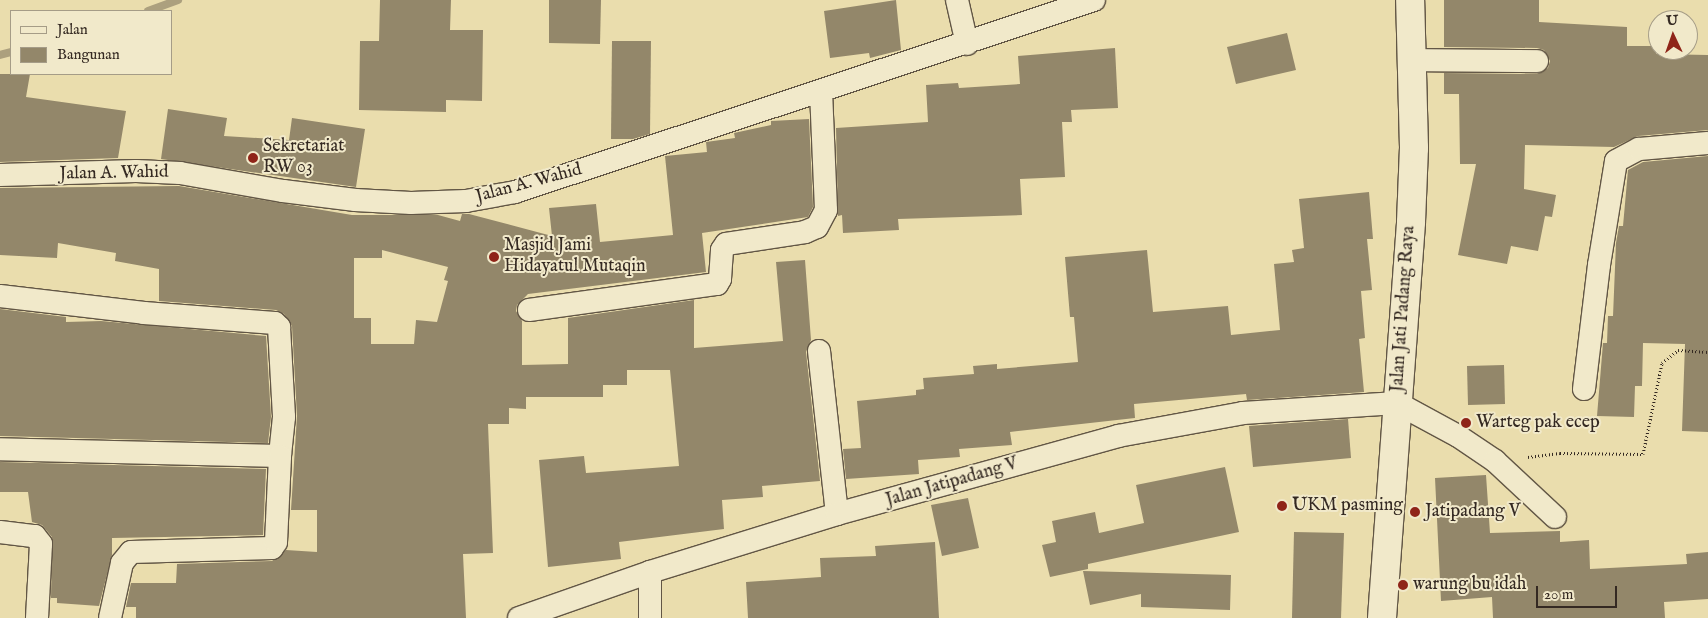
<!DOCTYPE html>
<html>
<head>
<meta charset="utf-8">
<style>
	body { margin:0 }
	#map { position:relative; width:1708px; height:618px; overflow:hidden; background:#eaddad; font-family:"IM FELL English",serif }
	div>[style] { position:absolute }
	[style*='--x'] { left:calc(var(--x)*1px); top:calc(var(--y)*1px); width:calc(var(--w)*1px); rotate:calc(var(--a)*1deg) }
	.stream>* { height:8px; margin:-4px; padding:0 4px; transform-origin:4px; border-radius:4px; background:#aca07e }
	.building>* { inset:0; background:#93876a }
	.path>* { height:3px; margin-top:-1.5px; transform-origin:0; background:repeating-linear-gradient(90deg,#342922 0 1px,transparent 0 3.5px) }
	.roads { filter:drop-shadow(1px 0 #625645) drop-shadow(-1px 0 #625645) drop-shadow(0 1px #625645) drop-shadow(0 -1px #625645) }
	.street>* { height:22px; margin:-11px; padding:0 11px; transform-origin:11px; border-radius:11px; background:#f1e9ca }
	.secondary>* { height:28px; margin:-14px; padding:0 14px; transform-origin:14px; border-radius:14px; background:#f1e9ca }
	.dots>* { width:14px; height:14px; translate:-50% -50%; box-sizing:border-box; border:2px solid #f1e9ca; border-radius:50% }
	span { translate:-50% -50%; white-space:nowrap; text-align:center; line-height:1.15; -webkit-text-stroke:4px #f1e9ca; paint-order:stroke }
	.poi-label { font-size:18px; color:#342922 }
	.left { translate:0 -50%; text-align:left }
	.street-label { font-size:18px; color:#342922 }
	.legend { position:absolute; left:10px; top:10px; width:162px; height:65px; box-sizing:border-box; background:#f1e9ca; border:1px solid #a59c87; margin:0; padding:6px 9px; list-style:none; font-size:15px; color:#342922 }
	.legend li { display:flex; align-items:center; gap:10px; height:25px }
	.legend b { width:25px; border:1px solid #a59c87 }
	.north { position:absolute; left:1648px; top:10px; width:50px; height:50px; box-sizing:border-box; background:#f1e9ca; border:1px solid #a59c87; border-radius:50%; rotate:357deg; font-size:14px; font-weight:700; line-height:20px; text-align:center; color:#342922 }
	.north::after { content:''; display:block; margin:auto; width:18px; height:22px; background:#8f2418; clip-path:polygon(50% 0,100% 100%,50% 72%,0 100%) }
	.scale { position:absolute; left:1536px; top:586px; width:81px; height:22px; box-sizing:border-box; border:2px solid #342922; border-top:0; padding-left:6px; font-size:15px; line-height:18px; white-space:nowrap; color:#342922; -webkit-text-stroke:4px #f1e9ca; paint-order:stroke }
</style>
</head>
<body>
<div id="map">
	<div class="stream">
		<div style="--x:148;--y:11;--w:32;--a:-20"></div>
		<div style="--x:0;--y:55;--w:11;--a:-15"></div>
	</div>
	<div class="building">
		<div style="clip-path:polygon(380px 0,451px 0,450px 30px,483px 30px,482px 101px,446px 100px,446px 112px,359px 110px,360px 41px,379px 41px)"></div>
		<div style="clip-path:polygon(549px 0,601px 0,600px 44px,549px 43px)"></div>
		<div style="clip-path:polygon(896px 0,901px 50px,870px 58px,869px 53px,830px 58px,824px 11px)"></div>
		<div style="clip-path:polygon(1444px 0,1539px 0,1539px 22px,1627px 27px,1627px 46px,1656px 46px,1656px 54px,1708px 55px,1708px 130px,1638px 136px,1614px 147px,1525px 145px,1524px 189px,1556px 195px,1552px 217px,1545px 216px,1538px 251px,1511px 246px,1507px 264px,1458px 255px,1476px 164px,1460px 164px,1459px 94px,1444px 94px,1444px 73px,1537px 74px,1548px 68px,1550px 61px,1544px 50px,1537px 48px,1444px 47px)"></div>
		<div style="clip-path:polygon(1287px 33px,1296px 70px,1236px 84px,1227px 47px)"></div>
		<div style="clip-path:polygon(612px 41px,651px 41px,650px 134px,633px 139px,611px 139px)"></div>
		<div style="clip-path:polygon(1115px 48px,1118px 108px,1071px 110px,1072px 122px,1062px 122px,1065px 177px,1020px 179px,1022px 215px,898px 219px,899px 230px,843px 233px,842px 215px,838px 216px,836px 128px,928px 122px,926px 85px,958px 83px,959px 88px,1020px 84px,1018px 56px)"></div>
		<div style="clip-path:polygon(0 74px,30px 74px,26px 97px,126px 111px,118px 158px,0 162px)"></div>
		<div style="clip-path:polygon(168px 109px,227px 118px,224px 136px,289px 140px,292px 118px,365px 129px,356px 187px,161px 159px)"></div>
		<div style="clip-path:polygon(evenodd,809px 119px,813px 207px,808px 217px,702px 233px,706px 272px,528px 294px,517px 305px,516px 311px,522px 321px,522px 365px,568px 364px,568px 318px,694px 300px,694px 348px,783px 341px,776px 262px,805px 260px,811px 340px,806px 352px,820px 481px,762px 486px,763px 497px,722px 500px,724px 529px,619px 542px,621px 559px,548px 567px,539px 460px,584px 456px,586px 473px,679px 466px,670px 370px,627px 370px,627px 385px,603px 385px,603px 397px,526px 397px,526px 409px,509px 408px,509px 424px,488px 424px,493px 553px,463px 554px,466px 618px,136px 618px,136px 607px,126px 607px,131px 583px,176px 583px,177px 564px,272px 561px,286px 550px,317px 552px,317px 510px,291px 510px,297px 416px,292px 326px,284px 314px,276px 310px,159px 301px,159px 269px,115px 261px,116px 253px,58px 243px,57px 258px,0 255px,0 188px,179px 186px,352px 215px,438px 215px,460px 221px,462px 214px,469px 214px,552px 236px,549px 208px,596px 204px,600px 242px,673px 235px,665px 156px,707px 152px,706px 142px,735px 138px,734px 133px,771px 125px,771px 121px,809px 119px,382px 250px,448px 267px,444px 280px,448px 281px,437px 322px,416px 320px,414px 344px,371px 344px,371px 318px,354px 318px,354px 258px,382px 258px,382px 250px)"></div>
		<div style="clip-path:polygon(1708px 156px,1708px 432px,1682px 431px,1685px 344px,1643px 343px,1642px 386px,1635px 386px,1634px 417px,1597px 416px,1603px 343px,1607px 343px,1608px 316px,1613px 316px,1616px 243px,1619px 226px,1623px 226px,1628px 170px,1643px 162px)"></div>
		<div style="clip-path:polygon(1369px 192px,1373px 239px,1367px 239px,1372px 290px,1361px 291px,1365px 338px,1359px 339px,1364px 392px,1247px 400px,1246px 394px,1134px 404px,1135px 418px,1010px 432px,1012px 445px,959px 449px,960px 457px,918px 460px,919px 474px,846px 479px,843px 449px,861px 448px,857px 401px,916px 395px,916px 390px,924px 389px,923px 378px,974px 374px,973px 366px,997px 364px,997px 369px,1078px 362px,1074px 317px,1070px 317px,1065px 257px,1147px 250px,1153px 312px,1228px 306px,1231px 335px,1280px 330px,1274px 264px,1294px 262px,1292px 250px,1304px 248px,1299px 199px)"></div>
		<div style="clip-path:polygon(0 309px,66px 317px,66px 322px,101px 321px,266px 336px,271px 417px,268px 443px,0 436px)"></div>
		<div style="clip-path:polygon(1504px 365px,1505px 404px,1468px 405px,1467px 366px)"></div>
		<div style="clip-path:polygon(1348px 419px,1351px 458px,1253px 467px,1249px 426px)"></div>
		<div style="clip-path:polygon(0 462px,266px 469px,263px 535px,112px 538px,112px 555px,99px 606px,57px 603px,57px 598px,51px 598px,52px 537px,42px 525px,32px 522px,28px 492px,0 492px)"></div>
		<div style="clip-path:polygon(1225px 467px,1239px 532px,1088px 564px,1088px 569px,1050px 577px,1042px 545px,1056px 542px,1052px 521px,1095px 512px,1099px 533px,1144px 523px,1136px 485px)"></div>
		<div style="clip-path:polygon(1486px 475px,1490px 533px,1560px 531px,1560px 542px,1589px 540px,1590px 569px,1687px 564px,1686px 554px,1708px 552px,1708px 599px,1664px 602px,1665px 618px,1493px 618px,1492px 597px,1441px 601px,1435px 478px)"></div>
		<div style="clip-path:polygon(968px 498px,979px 548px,942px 556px,931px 505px)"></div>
		<div style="clip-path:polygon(1294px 532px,1344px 533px,1341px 618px,1292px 618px)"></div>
		<div style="clip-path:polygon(935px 542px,939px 618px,748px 618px,746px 582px,821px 577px,820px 558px,876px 556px,875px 546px)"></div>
		<div style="clip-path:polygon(1083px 571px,1231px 575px,1230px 610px,1141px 607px,1141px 594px,1090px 605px)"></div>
	</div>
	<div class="path">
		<div style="--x:1528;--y:457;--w:32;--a:-7"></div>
		<div style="--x:1560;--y:453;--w:83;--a:0.7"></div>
		<div style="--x:1643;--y:454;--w:93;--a:-78.2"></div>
		<div style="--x:1662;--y:363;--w:21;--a:-39"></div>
		<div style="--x:1678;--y:350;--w:30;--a:4"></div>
	</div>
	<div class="roads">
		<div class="street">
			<div style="--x:957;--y:0;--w:45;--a:77.2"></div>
			<div style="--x:1412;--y:60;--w:125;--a:0.5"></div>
			<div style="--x:0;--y:175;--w:136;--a:-1.7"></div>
			<div style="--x:136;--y:171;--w:44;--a:2.6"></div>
			<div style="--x:180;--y:173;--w:105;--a:9.9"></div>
			<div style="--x:283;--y:191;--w:73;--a:7.1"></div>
			<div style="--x:355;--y:200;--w:56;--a:3.1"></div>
			<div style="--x:411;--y:203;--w:55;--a:-2.1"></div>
			<div style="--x:466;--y:201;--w:50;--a:-10.4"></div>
			<div style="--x:515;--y:192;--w:610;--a:-18.35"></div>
			<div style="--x:0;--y:296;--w:145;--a:6.7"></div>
			<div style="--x:144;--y:313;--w:131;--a:4.4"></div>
			<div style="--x:275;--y:323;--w:6;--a:45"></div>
			<div style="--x:279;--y:327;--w:90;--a:86.8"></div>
			<div style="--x:284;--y:417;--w:39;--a:96"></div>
			<div style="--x:280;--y:456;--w:280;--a:-178.6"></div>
			<div style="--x:529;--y:310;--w:190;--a:-7.9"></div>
			<div style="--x:717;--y:284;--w:6;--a:-59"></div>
			<div style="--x:720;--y:279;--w:29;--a:-86"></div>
			<div style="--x:722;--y:250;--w:7;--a:-56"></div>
			<div style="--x:726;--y:244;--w:80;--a:-8.6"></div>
			<div style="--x:805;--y:232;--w:13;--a:-23"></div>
			<div style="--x:817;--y:227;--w:19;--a:-62"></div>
			<div style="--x:826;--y:210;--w:119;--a:-92.4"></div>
			<div style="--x:819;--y:351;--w:164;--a:83.7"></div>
			<div style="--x:1584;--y:389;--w:125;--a:-83.1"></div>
			<div style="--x:1599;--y:265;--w:105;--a:-80.7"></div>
			<div style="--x:1616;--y:161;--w:26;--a:-28"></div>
			<div style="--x:1639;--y:149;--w:69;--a:-5"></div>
			<div style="--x:0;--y:532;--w:35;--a:7"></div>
			<div style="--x:35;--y:536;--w:10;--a:53"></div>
			<div style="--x:41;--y:544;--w:74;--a:93.1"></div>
			<div style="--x:110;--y:618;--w:56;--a:-77.7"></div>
			<div style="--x:122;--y:563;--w:14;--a:-51"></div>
			<div style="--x:131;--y:552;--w:141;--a:-1.6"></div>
			<div style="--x:272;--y:548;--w:7;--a:-56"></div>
			<div style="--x:276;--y:542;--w:86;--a:-87.3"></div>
			<div style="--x:519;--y:618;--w:139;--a:-19.3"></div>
			<div style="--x:650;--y:572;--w:196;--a:-17.2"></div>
			<div style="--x:837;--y:514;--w:292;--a:-15.5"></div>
			<div style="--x:1118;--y:436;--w:127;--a:-10.4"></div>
			<div style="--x:1243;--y:413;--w:154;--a:-3.7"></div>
			<div style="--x:1397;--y:403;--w:69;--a:28.4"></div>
			<div style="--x:1458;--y:436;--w:45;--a:34"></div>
			<div style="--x:1495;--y:461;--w:82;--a:43"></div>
			<div style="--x:650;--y:618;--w:46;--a:-90"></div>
		</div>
		<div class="secondary">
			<div style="--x:1382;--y:618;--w:397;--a:-85.8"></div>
			<div style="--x:1411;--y:222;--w:74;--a:-87.7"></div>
			<div style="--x:1414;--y:148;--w:148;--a:-91.5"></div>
		</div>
	</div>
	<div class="dots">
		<div style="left:253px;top:158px;background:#8f2418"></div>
		<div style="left:494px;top:257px;background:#8f2418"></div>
		<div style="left:1466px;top:423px;background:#8f2418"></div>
		<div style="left:1282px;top:506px;background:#8f2418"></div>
		<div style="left:1415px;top:512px;background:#8f2418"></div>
		<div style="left:1403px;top:585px;background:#8f2418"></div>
	</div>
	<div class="poi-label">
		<span class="left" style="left:263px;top:158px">Sekretariat<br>RW 03</span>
		<span class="left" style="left:504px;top:257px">Masjid Jami<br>Hidayatul Mutaqin</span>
		<span class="left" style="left:1476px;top:423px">Warteg pak ecep</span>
		<span class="left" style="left:1292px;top:506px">UKM pasming</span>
		<span class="left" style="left:1425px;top:512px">Jatipadang V</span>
		<span class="left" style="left:1413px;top:585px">warung bu idah</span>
	</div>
	<div class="street-label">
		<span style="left:114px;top:174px;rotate:-1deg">Jalan A. Wahid</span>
		<span style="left:529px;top:184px;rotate:-15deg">Jalan A. Wahid</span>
		<span style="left:1404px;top:309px;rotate:-86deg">Jalan Jati Padang Raya</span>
		<span style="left:952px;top:483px;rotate:-16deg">Jalan Jatipadang V</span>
	</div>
	<ul class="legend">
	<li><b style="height:6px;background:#f1e9ca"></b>Jalan</li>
	<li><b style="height:14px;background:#93876a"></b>Bangunan</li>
	</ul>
	<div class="north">U</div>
	<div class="scale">20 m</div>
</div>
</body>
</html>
